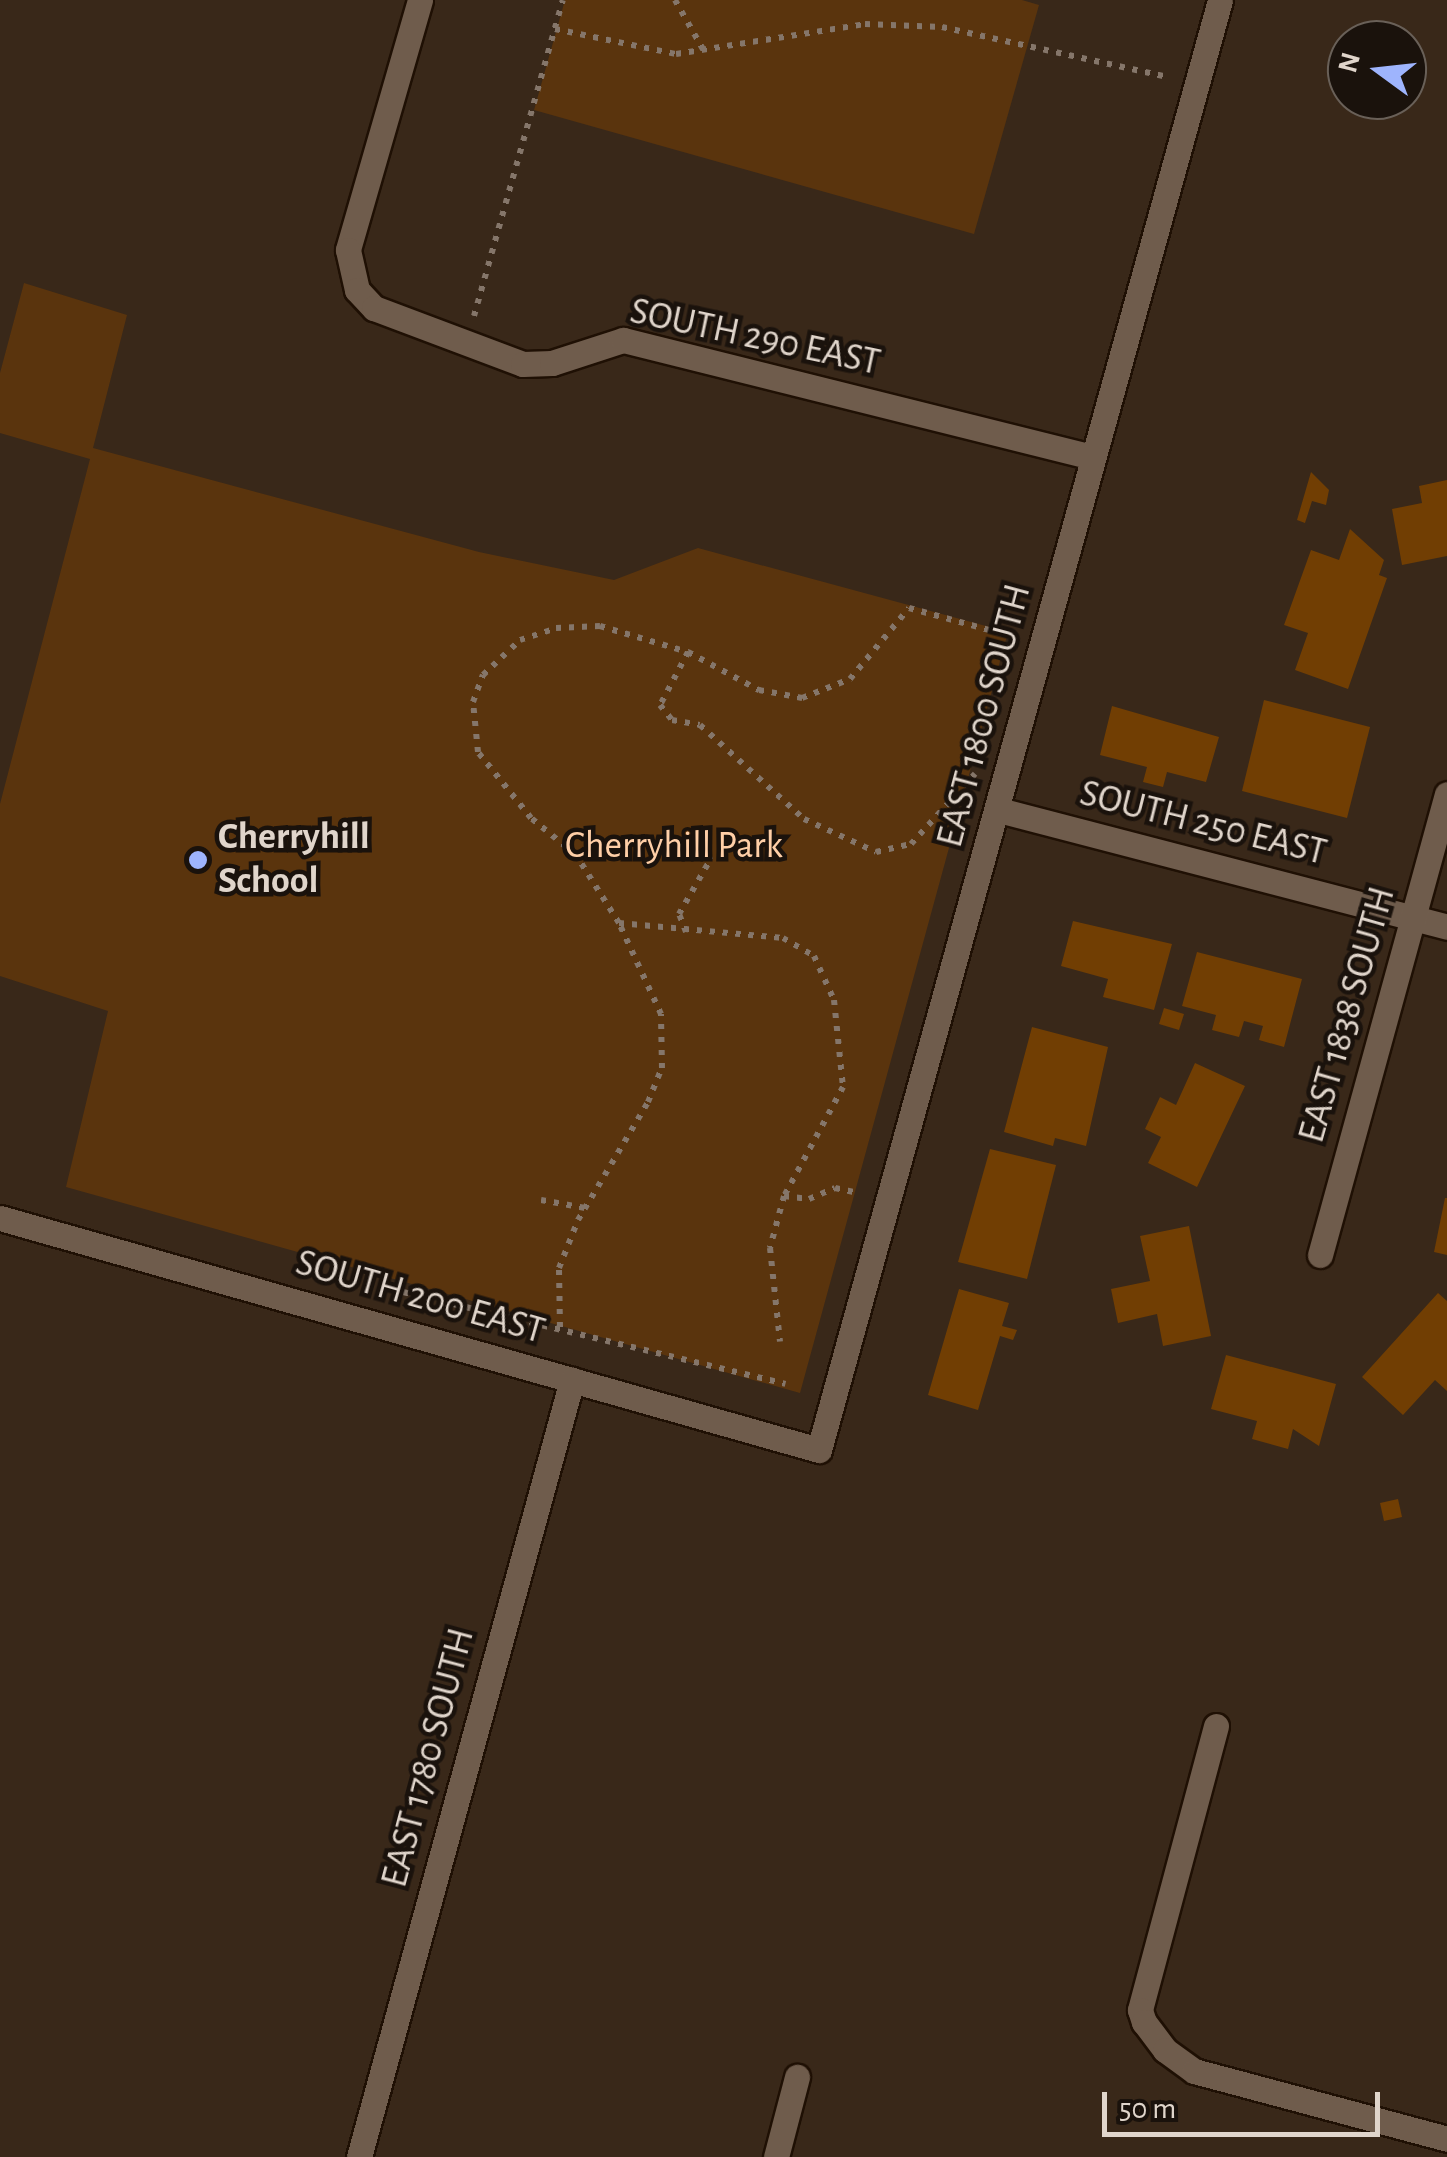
<!DOCTYPE html>
<html>
<head>
<meta charset="utf-8">
<style>
	body { margin:0 }
	#map { position:relative; width:1447px; height:2157px; overflow:hidden; background:#392819; font-family:"Alegreya Sans",sans-serif }
	div>[style] { position:absolute }
	[style*='--x'] { left:calc(var(--x)*1px); top:calc(var(--y)*1px); width:calc(var(--w)*1px); rotate:calc(var(--a)*1deg) }
	.green>* { inset:0; background:#5a340d }
	.building>* { inset:0; background:#713e03 }
	.path>* { height:6px; margin-top:-3px; transform-origin:0; background:repeating-linear-gradient(90deg,#85766a 0 5px,transparent 0 13px) }
	.roads { filter:drop-shadow(2px 0 #1f1004) drop-shadow(-2px 0 #1f1004) drop-shadow(0 2px #1f1004) drop-shadow(0 -2px #1f1004) }
	.street>* { height:25px; margin:-12.5px; padding:0 12.5px; transform-origin:12.5px; border-radius:12.5px; background:#6f5c4c }
	.dots>* { width:28px; height:28px; translate:-50% -50%; box-sizing:border-box; border:5px solid #1a120c; border-radius:50% }
	span { translate:-50% -50%; white-space:nowrap; text-align:center; line-height:1.15; -webkit-text-stroke:9px #1a120c; paint-order:stroke }
	.street-label { font-size:38px; color:#e0d5cb }
	.poi-label { font-size:38px; color:#e0d5cb; font-weight:700 }
	.left { translate:0 -50%; text-align:left }
	.park-label { font-size:38px; color:#ffcfa7 }
	.north { position:absolute; left:1327px; top:20px; width:100px; height:100px; box-sizing:border-box; background:#1a120c; border:2px solid #696058; border-radius:50%; rotate:285deg; font-size:28px; font-weight:700; line-height:40px; text-align:center; color:#e0d5cb }
	.north::after { content:''; display:block; margin:auto; width:35px; height:45px; background:#9eb4fd; clip-path:polygon(50% 0,100% 100%,50% 72%,0 100%) }
	.scale { position:absolute; left:1102px; top:2092px; width:278px; height:45px; box-sizing:border-box; border:5px solid #e0d5cb; border-top:0; padding-left:12px; font-size:30px; line-height:35px; white-space:nowrap; color:#e0d5cb; -webkit-text-stroke:8px #1a120c; paint-order:stroke }
</style>
</head>
<body>
<div id="map">
	<div class="green">
		<div style="clip-path:polygon(565px 0,1022px 0,1039px 5px,974px 234px,534px 110px)"></div>
		<div style="clip-path:polygon(24px 283px,127px 315px,93px 448px,479px 552px,614px 580px,698px 548px,1008px 632px,800px 1393px,66px 1187px,108px 1011px,0 976px,0 804px,90px 459px,0 433px,0 373px)"></div>
	</div>
	<div class="building">
		<div style="clip-path:polygon(1311px 472px,1329px 490px,1326px 505px,1312px 501px,1305px 523px,1297px 520px)"></div>
		<div style="clip-path:polygon(1447px 480px,1447px 556px,1402px 565px,1392px 509px,1422px 503px,1419px 486px)"></div>
		<div style="clip-path:polygon(1350px 529px,1384px 560px,1379px 575px,1387px 578px,1348px 689px,1295px 670px,1308px 633px,1284px 625px,1311px 550px,1339px 560px)"></div>
		<div style="clip-path:polygon(1264px 700px,1370px 727px,1347px 818px,1242px 791px)"></div>
		<div style="clip-path:polygon(1112px 706px,1219px 737px,1206px 782px,1167px 772px,1163px 787px,1143px 782px,1147px 767px,1100px 755px)"></div>
		<div style="clip-path:polygon(1073px 921px,1172px 944px,1154px 1010px,1103px 997px,1108px 979px,1061px 966px)"></div>
		<div style="clip-path:polygon(1197px 952px,1302px 979px,1284px 1047px,1259px 1040px,1263px 1026px,1244px 1021px,1239px 1037px,1212px 1030px,1216px 1015px,1182px 1006px)"></div>
		<div style="clip-path:polygon(1164px 1008px,1184px 1014px,1179px 1030px,1159px 1024px)"></div>
		<div style="clip-path:polygon(1032px 1027px,1108px 1047px,1086px 1146px,1055px 1138px,1053px 1146px,1004px 1132px)"></div>
		<div style="clip-path:polygon(1195px 1063px,1245px 1086px,1197px 1187px,1148px 1163px,1161px 1137px,1145px 1129px,1160px 1097px,1176px 1105px)"></div>
		<div style="clip-path:polygon(990px 1149px,1056px 1165px,1027px 1279px,958px 1262px)"></div>
		<div style="clip-path:polygon(1445px 1198px,1447px 1198px,1447px 1255px,1434px 1252px)"></div>
		<div style="clip-path:polygon(1189px 1226px,1211px 1336px,1163px 1346px,1157px 1314px,1118px 1323px,1111px 1289px,1150px 1281px,1140px 1236px)"></div>
		<div style="clip-path:polygon(959px 1289px,1009px 1303px,1002px 1326px,1017px 1330px,1013px 1340px,1000px 1336px,978px 1410px,928px 1395px)"></div>
		<div style="clip-path:polygon(1438px 1293px,1447px 1301px,1447px 1391px,1435px 1380px,1403px 1415px,1362px 1377px)"></div>
		<div style="clip-path:polygon(1226px 1355px,1336px 1384px,1319px 1446px,1293px 1429px,1288px 1449px,1252px 1439px,1257px 1421px,1211px 1409px)"></div>
		<div style="clip-path:polygon(1398px 1499px,1402px 1517px,1384px 1521px,1380px 1503px)"></div>
	</div>
	<div class="path">
		<div style="--x:675;--y:0;--w:59;--a:60.4"></div>
		<div style="--x:555;--y:29;--w:124;--a:11.7"></div>
		<div style="--x:676;--y:54;--w:191;--a:-9"></div>
		<div style="--x:865;--y:24;--w:77;--a:2.2"></div>
		<div style="--x:942;--y:27;--w:230;--a:12.5"></div>
		<div style="--x:474;--y:316;--w:328;--a:-74.3"></div>
		<div style="--x:688;--y:652;--w:60;--a:117.8"></div>
		<div style="--x:660;--y:705;--w:19;--a:51"></div>
		<div style="--x:672;--y:720;--w:28;--a:10"></div>
		<div style="--x:700;--y:725;--w:140;--a:42.1"></div>
		<div style="--x:804;--y:819;--w:79;--a:24.6"></div>
		<div style="--x:876;--y:852;--w:36;--a:-13"></div>
		<div style="--x:911;--y:844;--w:95;--a:-47.6"></div>
		<div style="--x:619;--y:923;--w:165;--a:5.2"></div>
		<div style="--x:783;--y:938;--w:36;--a:30"></div>
		<div style="--x:814;--y:956;--w:48;--a:65.6"></div>
		<div style="--x:834;--y:1000;--w:87;--a:84.1"></div>
		<div style="--x:843;--y:1087;--w:124;--a:118.4"></div>
		<div style="--x:784;--y:1196;--w:54;--a:105.1"></div>
		<div style="--x:770;--y:1248;--w:94;--a:83.9"></div>
		<div style="--x:686;--y:932;--w:19;--a:-111"></div>
		<div style="--x:679;--y:914;--w:62;--a:-60.1"></div>
		<div style="--x:710;--y:860;--w:14;--a:-107"></div>
		<div style="--x:784;--y:1196;--w:25;--a:7"></div>
		<div style="--x:809;--y:1199;--w:28;--a:-23"></div>
		<div style="--x:835;--y:1188;--w:25;--a:12"></div>
		<div style="--x:541;--y:1200;--w:45;--a:10.3"></div>
		<div style="--x:378;--y:1286;--w:419;--a:13.5"></div>
		<div style="--x:560;--y:1327;--w:59;--a:-91"></div>
		<div style="--x:559;--y:1268;--w:52;--a:-68.4"></div>
		<div style="--x:578;--y:1220;--w:137;--a:-59.3"></div>
		<div style="--x:648;--y:1102;--w:37;--a:-68"></div>
		<div style="--x:662;--y:1068;--w:54;--a:-91.1"></div>
		<div style="--x:661;--y:1014;--w:100;--a:-114.8"></div>
		<div style="--x:619;--y:923;--w:80;--a:-122.3"></div>
		<div style="--x:576;--y:855;--w:58;--a:-140.6"></div>
		<div style="--x:531;--y:818;--w:85;--a:-128.8"></div>
		<div style="--x:478;--y:752;--w:50;--a:-95.7"></div>
		<div style="--x:473;--y:702;--w:29;--a:-70"></div>
		<div style="--x:483;--y:675;--w:51;--a:-43.4"></div>
		<div style="--x:520;--y:640;--w:38;--a:-18"></div>
		<div style="--x:556;--y:628;--w:44;--a:-2.6"></div>
		<div style="--x:600;--y:626;--w:92;--a:16.5"></div>
		<div style="--x:688;--y:652;--w:81;--a:28.2"></div>
		<div style="--x:759;--y:690;--w:44;--a:10.5"></div>
		<div style="--x:802;--y:698;--w:52;--a:-21.6"></div>
		<div style="--x:850;--y:679;--w:92;--a:-50.3"></div>
		<div style="--x:909;--y:608;--w:109;--a:15.4"></div>
	</div>
	<div class="roads">
		<div class="street">
			<div style="--x:420;--y:0;--w:260;--a:106.1"></div>
			<div style="--x:348;--y:250;--w:41;--a:77.3"></div>
			<div style="--x:357;--y:290;--w:25;--a:47"></div>
			<div style="--x:374;--y:308;--w:159;--a:20.6"></div>
			<div style="--x:523;--y:364;--w:29;--a:-2"></div>
			<div style="--x:552;--y:363;--w:75;--a:-17.9"></div>
			<div style="--x:623;--y:340;--w:484;--a:14"></div>
			<div style="--x:999;--y:810;--w:463;--a:14.6"></div>
			<div style="--x:0;--y:1218;--w:851;--a:15.82"></div>
			<div style="--x:819;--y:1450;--w:1504;--a:-74.54"></div>
			<div style="--x:1320;--y:1255;--w:478;--a:-74.6"></div>
			<div style="--x:1216;--y:1726;--w:294;--a:105"></div>
			<div style="--x:1140;--y:2010;--w:13;--a:72"></div>
			<div style="--x:1144;--y:2022;--w:35;--a:53"></div>
			<div style="--x:1165;--y:2050;--w:36;--a:36"></div>
			<div style="--x:1194;--y:2071;--w:262;--a:15"></div>
			<div style="--x:359;--y:2157;--w:806;--a:-74.67"></div>
			<div style="--x:776;--y:2157;--w:83;--a:-75.3"></div>
		</div>
	</div>
	<div class="dots">
		<div style="left:198px;top:860px;background:#9eb4fd"></div>
	</div>
	<div class="street-label">
		<span style="left:755px;top:338px;rotate:12deg">SOUTH 290 EAST</span>
		<span style="left:985px;top:716px;rotate:-75deg">EAST 1800 SOUTH</span>
		<span style="left:1203px;top:824px;rotate:14deg">SOUTH 250 EAST</span>
		<span style="left:1348px;top:1015px;rotate:-74deg">EAST 1838 SOUTH</span>
		<span style="left:420px;top:1298px;rotate:16deg">SOUTH 200 EAST</span>
		<span style="left:429px;top:1758px;rotate:-75deg">EAST 1780 SOUTH</span>
	</div>
	<div class="poi-label">
		<span class="left" style="left:218px;top:860px">Cherryhill<br>School</span>
	</div>
	<div class="park-label">
		<span style="left:674px;top:847px">Cherryhill Park</span>
	</div>
	<div class="north">N</div>
	<div class="scale">50 m</div>
</div>
</body>
</html>
